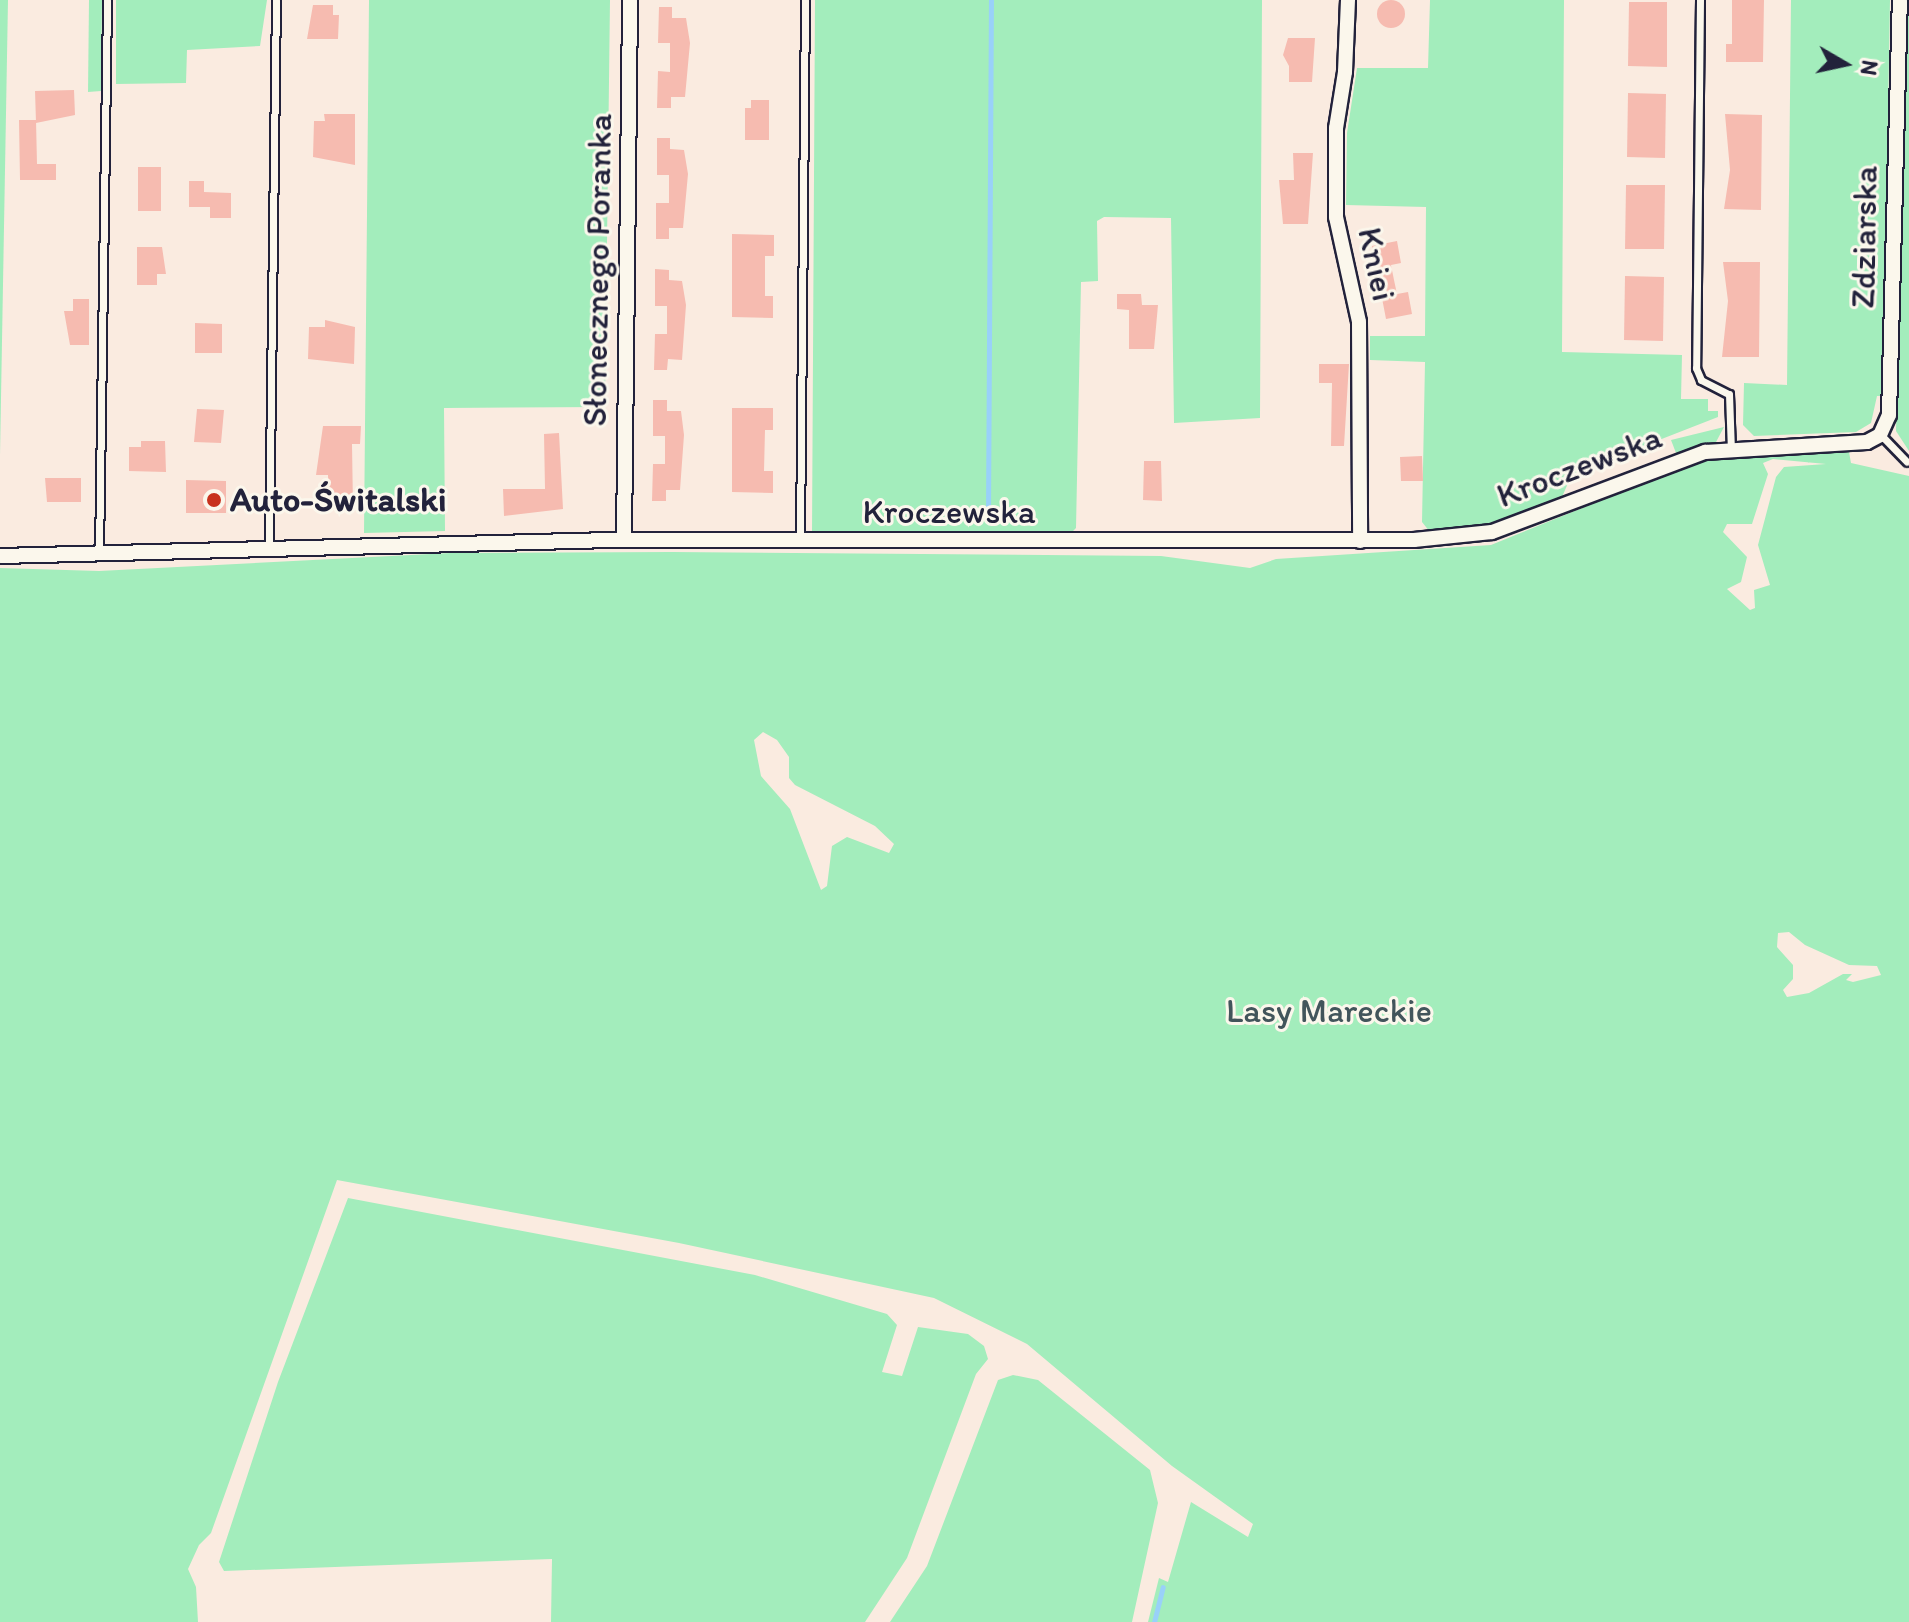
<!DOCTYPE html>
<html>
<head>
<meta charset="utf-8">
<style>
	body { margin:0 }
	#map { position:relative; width:1909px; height:1622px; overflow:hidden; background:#faebe0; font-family:Itim,sans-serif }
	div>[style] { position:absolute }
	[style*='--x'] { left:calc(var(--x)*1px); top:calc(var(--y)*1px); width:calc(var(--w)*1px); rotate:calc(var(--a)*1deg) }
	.green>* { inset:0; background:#a3edbc }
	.stream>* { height:5px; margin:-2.5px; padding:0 2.5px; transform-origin:2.5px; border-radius:2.5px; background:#99d1f9 }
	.building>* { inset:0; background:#f6bbb0 }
	.round { border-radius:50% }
	.roads { filter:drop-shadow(2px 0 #22223b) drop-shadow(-2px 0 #22223b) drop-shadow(0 2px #22223b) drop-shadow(0 -2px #22223b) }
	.lane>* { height:7px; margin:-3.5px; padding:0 3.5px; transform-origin:3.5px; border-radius:3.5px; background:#fbf7ec }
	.street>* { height:14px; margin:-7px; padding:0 7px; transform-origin:7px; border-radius:7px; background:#fbf7ec }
	.dots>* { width:22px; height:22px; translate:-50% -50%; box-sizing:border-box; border:4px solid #fbf7ec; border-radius:50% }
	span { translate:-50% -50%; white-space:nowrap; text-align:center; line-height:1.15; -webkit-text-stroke:6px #fbf7ec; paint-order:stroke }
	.street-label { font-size:34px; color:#22223b }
	.poi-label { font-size:34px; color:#22223b; font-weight:700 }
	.left { translate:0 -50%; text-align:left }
	.park-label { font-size:34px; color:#42555b }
	.north { position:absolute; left:1805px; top:24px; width:80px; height:80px; -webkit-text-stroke:6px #fbf7ec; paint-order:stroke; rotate:99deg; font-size:22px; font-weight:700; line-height:32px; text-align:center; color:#22223b }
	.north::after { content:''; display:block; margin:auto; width:28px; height:36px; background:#22223b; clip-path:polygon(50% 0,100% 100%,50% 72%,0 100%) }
</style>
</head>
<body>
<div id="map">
	<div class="green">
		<div style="clip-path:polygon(0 0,8px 0,0 455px)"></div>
		<div style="clip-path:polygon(89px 0,102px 0,101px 91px,88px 92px)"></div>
		<div style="clip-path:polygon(116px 0,267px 0,260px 46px,187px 50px,186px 83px,116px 84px)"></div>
		<div style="clip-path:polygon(369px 0,610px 0,605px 407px,444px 408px,445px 531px,364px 533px)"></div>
		<div style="clip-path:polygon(815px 0,1262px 0,1260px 418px,1174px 423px,1171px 218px,1104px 217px,1097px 221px,1098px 281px,1081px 282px,1076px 528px,1071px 533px,812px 534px)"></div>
		<div style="clip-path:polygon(1430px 0,1564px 0,1562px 352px,1682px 355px,1681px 399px,1708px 399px,1708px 411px,1718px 411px,1718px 417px,1572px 474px,1562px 497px,1517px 516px,1489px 525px,1430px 532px,1422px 522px,1425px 362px,1370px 360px,1370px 336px,1425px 336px,1426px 207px,1346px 205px,1347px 133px,1357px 68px,1428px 68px)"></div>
		<div style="clip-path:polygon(1791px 0,1890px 0,1883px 396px,1877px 396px,1871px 423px,1856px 432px,1754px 436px,1743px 425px,1744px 383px,1787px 385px)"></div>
		<div style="clip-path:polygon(1906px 0,1909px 0,1909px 451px,1896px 431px)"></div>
		<div style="clip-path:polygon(1724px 427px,1716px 442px,1676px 453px,1671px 440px)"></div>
		<div style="clip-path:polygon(evenodd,1849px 452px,1851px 463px,1909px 476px,1909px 1622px,1148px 1622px,1159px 1578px,1168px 1582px,1191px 1502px,1248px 1537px,1253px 1524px,1172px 1466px,1027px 1344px,934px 1298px,679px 1243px,337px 1180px,211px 1533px,199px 1545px,188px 1569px,196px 1587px,198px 1622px,0 1622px,0 568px,99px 571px,450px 553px,672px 552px,1161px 556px,1250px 568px,1276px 559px,1491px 545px,1698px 461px,1849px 452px,1773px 459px,1826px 464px,1784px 467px,1776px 477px,1758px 545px,1770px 585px,1754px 590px,1755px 608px,1750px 610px,1727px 589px,1741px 582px,1747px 557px,1723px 532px,1727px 524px,1752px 524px,1768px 474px,1763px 463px,1773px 459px,1849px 452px,763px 732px,777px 740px,789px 757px,789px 778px,795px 785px,875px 826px,894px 844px,889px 853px,847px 837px,832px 846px,827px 886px,821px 890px,790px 809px,761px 776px,754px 740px,763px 732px,1849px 452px,1789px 932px,1805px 945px,1849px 965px,1877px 966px,1881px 975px,1853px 982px,1846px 980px,1852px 974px,1843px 974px,1809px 993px,1787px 997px,1783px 990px,1793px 979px,1793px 965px,1777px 947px,1778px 933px,1789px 932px)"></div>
		<div style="clip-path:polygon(348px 1198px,755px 1275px,887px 1314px,897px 1325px,882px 1372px,902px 1376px,918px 1327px,968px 1334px,984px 1346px,988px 1359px,976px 1374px,907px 1558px,865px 1622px,551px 1622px,552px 1559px,224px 1571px,219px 1562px,278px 1382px)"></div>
		<div style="clip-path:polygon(1013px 1375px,1038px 1380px,1150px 1470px,1158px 1503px,1132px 1622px,890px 1622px,927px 1566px,998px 1380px)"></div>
	</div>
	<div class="stream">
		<div style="--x:988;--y:516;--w:516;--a:-89.67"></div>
		<div style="--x:1154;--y:1622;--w:36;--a:-76"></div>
	</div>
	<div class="building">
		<div class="round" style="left:1377px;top:0;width:28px;height:28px"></div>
		<div style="clip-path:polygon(1732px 0,1764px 0,1763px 62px,1726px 62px,1726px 44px,1732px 44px)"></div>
		<div style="clip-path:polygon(1629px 2px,1667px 2px,1667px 67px,1628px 66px)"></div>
		<div style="clip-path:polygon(313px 5px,333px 5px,333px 15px,339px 15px,338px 39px,307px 39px)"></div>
		<div style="clip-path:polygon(659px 7px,672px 7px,672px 18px,686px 18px,690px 43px,685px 97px,671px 97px,671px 108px,657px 108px,658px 71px,670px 72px,670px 43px,658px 43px)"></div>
		<div style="clip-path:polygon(1288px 38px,1315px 38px,1312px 82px,1289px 82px,1289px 66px,1283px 55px)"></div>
		<div style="clip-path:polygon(74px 90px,75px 115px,36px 123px,35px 91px)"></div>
		<div style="clip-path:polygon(1628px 93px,1666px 94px,1665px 158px,1627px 157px)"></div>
		<div style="clip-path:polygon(751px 100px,769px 100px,769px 140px,745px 140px,745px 108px,751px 108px)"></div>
		<div style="clip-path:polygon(324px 114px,355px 114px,355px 165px,313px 157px,314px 121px,325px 121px)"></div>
		<div style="clip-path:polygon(1725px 114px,1762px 115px,1761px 210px,1724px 209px,1730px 170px)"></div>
		<div style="clip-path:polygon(19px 120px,36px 120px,37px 164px,56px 164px,56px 180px,20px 180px)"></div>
		<div style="clip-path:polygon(657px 138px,670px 138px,670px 149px,684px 150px,688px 174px,683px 228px,669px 228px,669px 239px,656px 239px,656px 203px,669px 203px,669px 175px,657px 175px)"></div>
		<div style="clip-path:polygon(1293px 153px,1313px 153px,1308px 224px,1283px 224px,1279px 180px,1294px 180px)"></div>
		<div style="clip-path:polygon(138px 167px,161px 167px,161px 211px,138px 211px)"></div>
		<div style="clip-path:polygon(189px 181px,204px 181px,204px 192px,231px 193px,231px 218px,210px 218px,210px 207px,189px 207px)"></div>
		<div style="clip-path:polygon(1626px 185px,1665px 185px,1664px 249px,1625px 249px)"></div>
		<div style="clip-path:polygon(732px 234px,774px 235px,774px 256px,765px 256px,765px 296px,773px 296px,773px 318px,732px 317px)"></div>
		<div style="clip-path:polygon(1397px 241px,1401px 263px,1391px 265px,1394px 280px,1397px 294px,1408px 292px,1412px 314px,1386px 319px,1372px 246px)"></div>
		<div style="clip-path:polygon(137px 247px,162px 247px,166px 274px,157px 274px,157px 285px,137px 285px)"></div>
		<div style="clip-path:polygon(1723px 262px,1760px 262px,1759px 357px,1722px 357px,1728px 301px)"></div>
		<div style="clip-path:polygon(655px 269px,669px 270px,669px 280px,682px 281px,686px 305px,682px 360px,668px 359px,667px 370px,654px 370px,655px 334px,667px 334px,667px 306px,655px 306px)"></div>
		<div style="clip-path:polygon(1625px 276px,1664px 277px,1663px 341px,1624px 340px)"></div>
		<div style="clip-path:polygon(1117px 294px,1141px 294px,1142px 305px,1158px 305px,1154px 349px,1129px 349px,1129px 310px,1117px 309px)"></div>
		<div style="clip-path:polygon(73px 299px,89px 299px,89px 345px,70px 345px,64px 311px,73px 311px)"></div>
		<div style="clip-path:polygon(325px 320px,355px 327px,354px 364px,308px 359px,309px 327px,325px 327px)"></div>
		<div style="clip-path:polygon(195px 323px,222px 324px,222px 353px,195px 353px)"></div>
		<div style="clip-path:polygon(1319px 364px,1349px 364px,1344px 446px,1331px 446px,1332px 383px,1319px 383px)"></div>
		<div style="clip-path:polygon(653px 400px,667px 400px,667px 411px,681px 411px,684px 435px,680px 490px,666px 490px,666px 501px,652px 501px,653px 464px,665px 464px,665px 436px,653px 436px)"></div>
		<div style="clip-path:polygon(732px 408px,773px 408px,773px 430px,765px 430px,764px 471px,773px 471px,773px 493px,732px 492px)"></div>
		<div style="clip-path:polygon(197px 409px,224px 410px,221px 443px,194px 442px)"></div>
		<div style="clip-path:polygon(323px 426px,361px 426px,360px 444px,352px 444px,353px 507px,329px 507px,328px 475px,316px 475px)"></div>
		<div style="clip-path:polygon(559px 433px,563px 509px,504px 516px,503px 489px,545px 489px,544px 434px)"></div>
		<div style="clip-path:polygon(141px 441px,165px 441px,166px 472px,129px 471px,129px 447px,141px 447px)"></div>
		<div style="clip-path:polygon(1422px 456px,1423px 481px,1401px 481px,1400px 457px)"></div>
		<div style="clip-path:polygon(1144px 461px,1161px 461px,1162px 501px,1143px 500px)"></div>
		<div style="clip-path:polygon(45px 478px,81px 478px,81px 502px,47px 502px)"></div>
		<div style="clip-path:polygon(186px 480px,226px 481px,226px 513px,186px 513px)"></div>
	</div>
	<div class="roads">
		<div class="lane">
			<div style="--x:1700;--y:0;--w:368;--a:90.6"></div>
			<div style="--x:1696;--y:368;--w:13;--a:67"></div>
			<div style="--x:1701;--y:380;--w:31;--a:27"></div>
			<div style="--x:1729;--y:394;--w:56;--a:88"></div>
			<div style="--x:1881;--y:435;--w:37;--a:46"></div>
			<div style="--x:800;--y:540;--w:540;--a:-89.47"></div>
			<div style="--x:269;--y:547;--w:547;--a:-89.27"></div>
			<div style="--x:99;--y:554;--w:554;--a:-89.17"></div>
		</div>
		<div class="street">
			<div style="--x:1348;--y:0;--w:72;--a:92.4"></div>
			<div style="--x:1345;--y:72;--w:57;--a:99.1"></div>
			<div style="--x:1336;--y:128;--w:89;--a:90"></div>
			<div style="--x:1336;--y:217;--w:107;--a:77.6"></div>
			<div style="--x:1359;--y:322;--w:219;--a:89.7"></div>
			<div style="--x:624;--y:540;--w:540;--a:-89.36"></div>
			<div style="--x:0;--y:556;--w:611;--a:-1.5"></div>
			<div style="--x:611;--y:540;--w:803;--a:0"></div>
			<div style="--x:1414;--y:540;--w:78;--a:-5.9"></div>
			<div style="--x:1492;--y:532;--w:228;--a:-20.6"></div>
			<div style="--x:1705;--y:452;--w:162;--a:-3.5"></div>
			<div style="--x:1867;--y:442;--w:15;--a:-28"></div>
			<div style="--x:1880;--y:435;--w:22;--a:-66"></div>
			<div style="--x:1889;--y:415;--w:415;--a:-88.5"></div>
		</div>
	</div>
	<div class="dots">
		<div style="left:214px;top:500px;background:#c8321e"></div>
	</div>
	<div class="street-label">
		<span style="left:1864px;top:237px;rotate:-89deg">Zdziarska</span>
		<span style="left:1377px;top:264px;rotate:78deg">Kniei</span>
		<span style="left:597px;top:270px;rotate:-89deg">Słonecznego Poranka</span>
		<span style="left:1579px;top:466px;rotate:-21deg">Kroczewska</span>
		<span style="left:949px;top:512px">Kroczewska</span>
	</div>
	<div class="poi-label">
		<span class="left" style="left:230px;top:500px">Auto-Świtalski</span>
	</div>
	<div class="park-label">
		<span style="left:1329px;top:1011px">Lasy Mareckie</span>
	</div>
	<div class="north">N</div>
</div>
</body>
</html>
